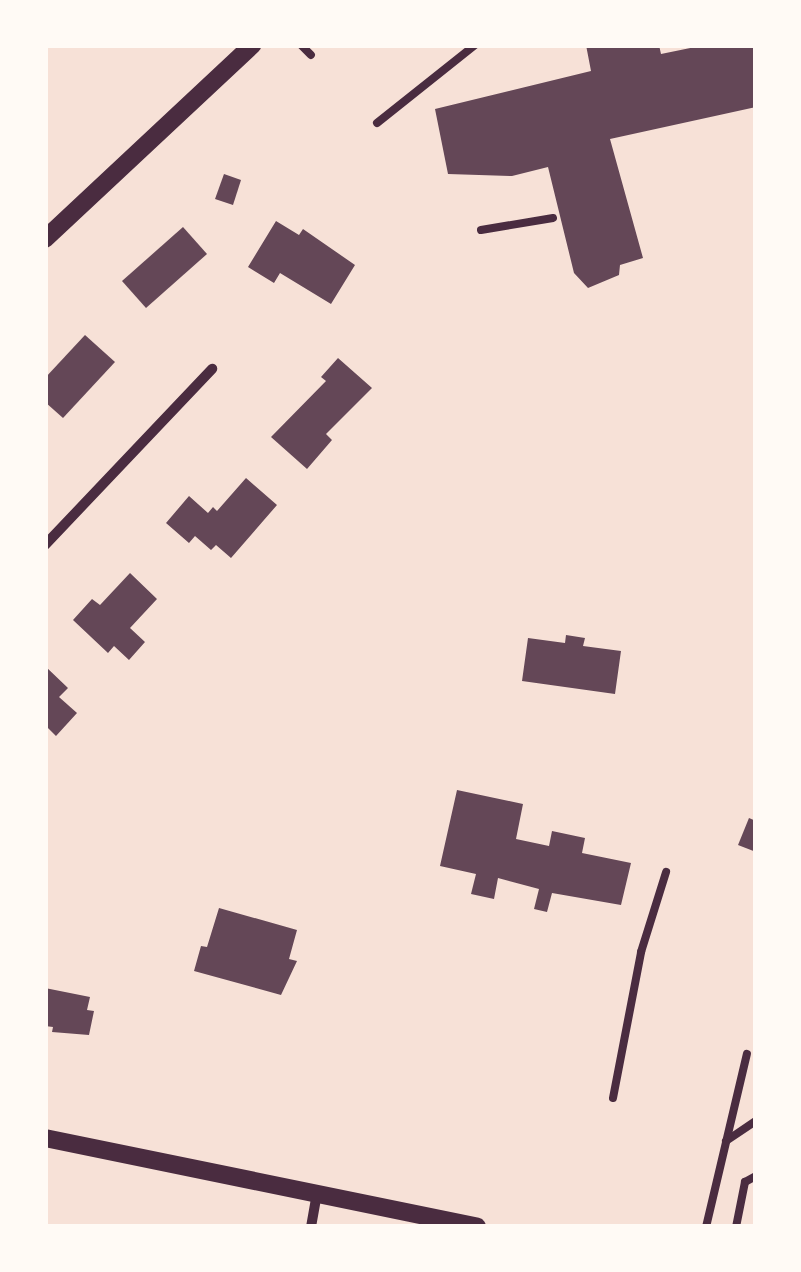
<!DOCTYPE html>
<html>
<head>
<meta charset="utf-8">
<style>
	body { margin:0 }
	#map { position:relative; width:801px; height:1272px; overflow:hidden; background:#f7e1d7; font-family:Georgia,serif }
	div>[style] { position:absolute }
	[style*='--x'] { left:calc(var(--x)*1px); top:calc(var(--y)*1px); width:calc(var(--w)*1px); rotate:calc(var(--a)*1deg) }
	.building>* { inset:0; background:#644757 }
	.service>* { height:8px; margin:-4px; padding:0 4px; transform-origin:4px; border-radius:4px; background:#4a2c40 }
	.minor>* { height:10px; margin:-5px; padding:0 5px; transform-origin:5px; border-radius:5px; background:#4a2c40 }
	.tertiary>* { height:18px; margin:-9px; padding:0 9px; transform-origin:9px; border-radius:9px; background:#4a2c40 }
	span { translate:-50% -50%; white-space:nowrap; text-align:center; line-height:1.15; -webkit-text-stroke:8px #fffaf5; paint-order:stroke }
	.frame { position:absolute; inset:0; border:48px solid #fffaf5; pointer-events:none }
</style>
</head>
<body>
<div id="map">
	<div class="building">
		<div style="clip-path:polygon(586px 45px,659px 45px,661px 54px,705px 45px,756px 45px,756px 107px,610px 139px,643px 258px,620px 265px,619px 275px,588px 288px,574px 273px,548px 167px,512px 176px,448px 174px,435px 109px,591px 71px)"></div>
		<div style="clip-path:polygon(224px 174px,241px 180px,233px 205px,215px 199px)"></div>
		<div style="clip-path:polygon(276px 221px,299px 235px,303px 229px,355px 265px,331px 304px,280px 273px,274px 283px,248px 267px)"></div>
		<div style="clip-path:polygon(183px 227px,207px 254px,146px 308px,122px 281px)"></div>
		<div style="clip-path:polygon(85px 335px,115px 362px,63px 418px,45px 402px,45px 378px)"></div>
		<div style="clip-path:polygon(338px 358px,372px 388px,326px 434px,332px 440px,307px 469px,271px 437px,326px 381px,321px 377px)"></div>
		<div style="clip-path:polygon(246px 478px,277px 505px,231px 558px,216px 545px,211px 550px,195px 536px,189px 543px,166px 523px,189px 496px,208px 513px,213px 507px,217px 511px)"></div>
		<div style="clip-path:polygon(130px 573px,157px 599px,130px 628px,145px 642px,129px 660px,114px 646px,108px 653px,73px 620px,92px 599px,100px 605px)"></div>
		<div style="clip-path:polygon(566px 635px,585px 638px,583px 646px,621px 651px,615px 694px,522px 681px,528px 638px,565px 643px)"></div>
		<div style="clip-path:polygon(45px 666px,68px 688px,59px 697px,77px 713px,56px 736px,45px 725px)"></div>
		<div style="clip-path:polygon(457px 790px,523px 804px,516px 839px,549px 846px,552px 831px,585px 838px,582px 853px,631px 863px,621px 905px,552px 893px,547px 912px,534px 909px,539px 889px,498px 878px,494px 899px,471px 894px,476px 874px,440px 866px)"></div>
		<div style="clip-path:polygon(749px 818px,756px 821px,756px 852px,738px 845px)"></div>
		<div style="clip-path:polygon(219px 908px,297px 930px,289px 959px,297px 961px,281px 995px,194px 971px,201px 946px,207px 947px)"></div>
		<div style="clip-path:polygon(45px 988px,90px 997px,87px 1010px,94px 1011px,89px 1035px,52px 1032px,53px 1027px,45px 1026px)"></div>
	</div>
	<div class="service">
		<div style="--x:301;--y:45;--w:14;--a:45"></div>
		<div style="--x:377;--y:123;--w:125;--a:-38.5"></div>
		<div style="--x:481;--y:230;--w:73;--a:-9.5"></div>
		<div style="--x:613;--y:1098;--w:149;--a:-79.1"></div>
		<div style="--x:641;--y:952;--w:84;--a:-72.6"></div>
		<div style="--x:726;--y:1141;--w:36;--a:-34"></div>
		<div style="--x:706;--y:1227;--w:178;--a:-76.7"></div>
		<div style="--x:736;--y:1227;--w:46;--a:-78.7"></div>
		<div style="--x:745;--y:1182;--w:13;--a:-29"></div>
	</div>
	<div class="minor">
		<div style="--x:45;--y:545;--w:243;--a:-46.5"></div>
		<div style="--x:311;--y:1227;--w:34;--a:-80"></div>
	</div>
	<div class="tertiary">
		<div style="--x:45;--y:239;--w:284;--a:-43.1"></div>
		<div style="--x:45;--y:1138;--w:441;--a:11.6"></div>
	</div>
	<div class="frame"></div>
</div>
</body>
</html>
